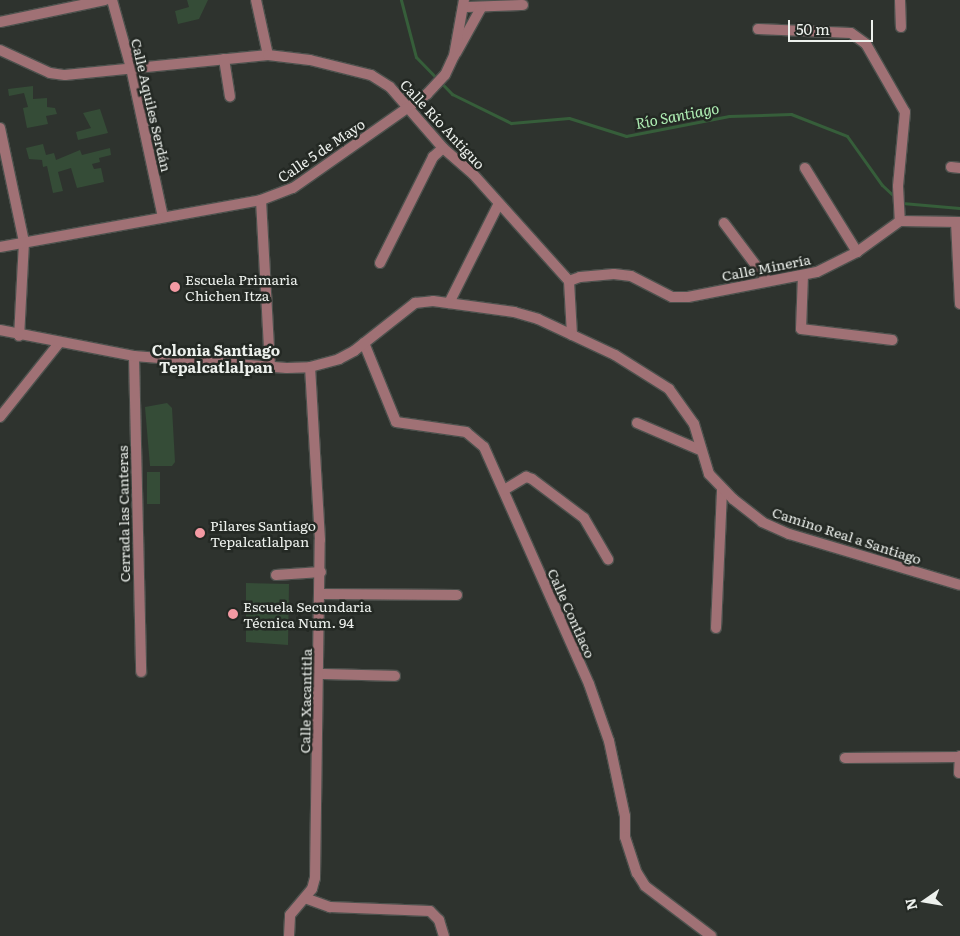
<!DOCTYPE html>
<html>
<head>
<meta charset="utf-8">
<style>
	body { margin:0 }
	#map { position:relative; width:960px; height:936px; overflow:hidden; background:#2e332e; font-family:Literata,serif }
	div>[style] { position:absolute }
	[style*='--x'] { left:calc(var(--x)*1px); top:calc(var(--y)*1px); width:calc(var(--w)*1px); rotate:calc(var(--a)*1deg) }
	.green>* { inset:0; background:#354c37 }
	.stream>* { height:3px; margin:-1.5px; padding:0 1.5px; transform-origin:1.5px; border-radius:1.5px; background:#365e3a }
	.roads { filter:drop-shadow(1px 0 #4d514d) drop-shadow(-1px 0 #4d514d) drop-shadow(0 1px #4d514d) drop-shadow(0 -1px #4d514d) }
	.minor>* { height:10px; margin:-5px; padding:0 5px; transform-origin:5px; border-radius:5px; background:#a07175 }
	.tertiary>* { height:10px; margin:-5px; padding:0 5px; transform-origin:5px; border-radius:5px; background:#a07175 }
	.dots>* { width:14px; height:14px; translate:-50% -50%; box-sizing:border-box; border:2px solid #242924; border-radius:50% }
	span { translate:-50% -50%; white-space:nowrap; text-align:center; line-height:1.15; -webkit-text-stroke:5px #242924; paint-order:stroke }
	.street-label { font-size:14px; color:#edf1ed }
	.poi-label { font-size:14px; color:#edf1ed }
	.left { translate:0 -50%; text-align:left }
	.water-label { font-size:15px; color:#afefb4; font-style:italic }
	.neighbourhood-label { font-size:15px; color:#edf1ed; font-weight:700 }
	.north { position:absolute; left:900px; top:876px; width:50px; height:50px; -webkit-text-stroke:4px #242924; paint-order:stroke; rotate:257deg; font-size:14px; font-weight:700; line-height:20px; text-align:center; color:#edf1ed }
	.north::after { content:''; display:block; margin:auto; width:18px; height:22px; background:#edf1ed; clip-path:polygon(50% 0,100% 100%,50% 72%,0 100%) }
	.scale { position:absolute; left:788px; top:20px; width:85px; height:22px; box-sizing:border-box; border:2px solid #edf1ed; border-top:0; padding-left:6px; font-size:15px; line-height:18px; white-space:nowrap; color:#edf1ed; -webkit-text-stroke:4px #242924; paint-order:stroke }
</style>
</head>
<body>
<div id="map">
	<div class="green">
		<div style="clip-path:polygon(187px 0,208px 0,199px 19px,178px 24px,175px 11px,189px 7px)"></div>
		<div style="clip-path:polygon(33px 86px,33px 99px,47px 98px,47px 107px,55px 108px,57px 114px,46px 116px,48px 124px,27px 128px,23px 108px,28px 107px,24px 93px,9px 96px,8px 89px)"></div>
		<div style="clip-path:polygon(100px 109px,108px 133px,78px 140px,76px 132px,91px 128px,83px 113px)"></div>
		<div style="clip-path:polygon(43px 144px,46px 155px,54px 153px,56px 160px,80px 150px,82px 155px,110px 148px,111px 155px,99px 158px,100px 162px,92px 164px,94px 169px,101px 168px,104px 182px,77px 188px,71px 168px,58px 172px,63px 191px,53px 193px,47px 166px,43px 167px,42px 160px,29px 159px,26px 148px)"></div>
		<div style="clip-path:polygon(167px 403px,172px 408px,175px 462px,172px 466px,150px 466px,145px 407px)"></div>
		<div style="clip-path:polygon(147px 472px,160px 472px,160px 504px,147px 504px)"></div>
		<div style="clip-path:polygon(246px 583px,289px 584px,288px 645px,246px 642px)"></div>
	</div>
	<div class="stream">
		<div style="--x:401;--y:0;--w:59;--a:75.3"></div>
		<div style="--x:416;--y:57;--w:52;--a:45.8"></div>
		<div style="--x:452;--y:94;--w:66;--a:26.2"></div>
		<div style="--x:511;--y:123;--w:58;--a:-4.9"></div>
		<div style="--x:569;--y:118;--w:60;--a:17.5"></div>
		<div style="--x:626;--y:136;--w:105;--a:-11"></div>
		<div style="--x:729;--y:116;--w:62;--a:-1.8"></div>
		<div style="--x:791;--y:114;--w:60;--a:21.4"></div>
		<div style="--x:847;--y:136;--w:60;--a:54.5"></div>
		<div style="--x:882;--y:185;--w:18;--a:43"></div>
		<div style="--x:902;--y:203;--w:58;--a:4.9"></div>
	</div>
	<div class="roads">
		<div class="minor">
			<div style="--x:112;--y:0;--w:71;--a:74.4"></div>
			<div style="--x:131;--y:68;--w:152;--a:77.9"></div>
			<div style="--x:256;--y:0;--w:56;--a:77.7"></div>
			<div style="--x:900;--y:0;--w:27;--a:88"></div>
			<div style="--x:465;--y:7;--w:58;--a:-2"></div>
			<div style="--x:0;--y:22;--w:107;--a:-11.8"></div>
			<div style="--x:758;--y:29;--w:93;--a:2.5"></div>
			<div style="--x:851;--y:33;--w:19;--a:36"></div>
			<div style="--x:866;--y:44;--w:78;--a:60.2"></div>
			<div style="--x:905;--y:112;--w:74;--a:95.4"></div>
			<div style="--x:898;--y:186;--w:35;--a:87"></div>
			<div style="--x:0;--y:50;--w:55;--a:24.7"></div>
			<div style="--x:50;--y:73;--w:15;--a:8"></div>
			<div style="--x:65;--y:75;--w:204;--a:-5.6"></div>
			<div style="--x:268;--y:55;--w:42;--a:6.8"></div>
			<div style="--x:310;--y:60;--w:63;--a:13.8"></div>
			<div style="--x:371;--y:75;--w:22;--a:32"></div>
			<div style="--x:390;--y:87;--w:81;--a:49"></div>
			<div style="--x:443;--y:148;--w:40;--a:41"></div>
			<div style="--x:473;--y:174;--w:144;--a:48.1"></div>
			<div style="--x:569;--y:281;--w:54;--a:86.8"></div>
			<div style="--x:456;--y:53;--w:51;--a:-60.9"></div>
			<div style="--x:224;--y:59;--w:38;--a:81"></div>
			<div style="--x:0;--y:128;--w:116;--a:78.1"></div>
			<div style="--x:24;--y:242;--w:94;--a:93"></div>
			<div style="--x:951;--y:167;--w:9;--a:6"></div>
			<div style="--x:805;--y:168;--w:99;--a:58.2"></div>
			<div style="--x:261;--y:200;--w:166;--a:86.9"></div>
			<div style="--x:956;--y:222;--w:82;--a:87.2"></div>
			<div style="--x:724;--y:223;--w:71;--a:53"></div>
			<div style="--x:0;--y:247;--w:265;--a:-10.2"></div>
			<div style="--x:261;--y:200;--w:34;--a:-21"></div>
			<div style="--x:293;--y:188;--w:164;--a:-35"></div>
			<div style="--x:427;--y:94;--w:26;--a:-47"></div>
			<div style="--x:445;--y:75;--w:21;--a:-65"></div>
			<div style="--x:454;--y:56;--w:57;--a:-79.9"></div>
			<div style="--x:380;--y:263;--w:119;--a:-63.4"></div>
			<div style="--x:433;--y:157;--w:13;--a:-42"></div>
			<div style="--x:803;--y:275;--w:54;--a:92.1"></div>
			<div style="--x:801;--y:329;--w:92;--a:6.9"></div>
			<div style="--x:569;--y:281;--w:12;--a:-20"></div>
			<div style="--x:580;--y:277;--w:34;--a:-5"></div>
			<div style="--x:614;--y:274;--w:17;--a:7"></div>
			<div style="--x:631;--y:276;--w:46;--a:27.1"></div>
			<div style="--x:672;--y:297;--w:16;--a:0"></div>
			<div style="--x:688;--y:297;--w:131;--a:-11"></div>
			<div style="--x:817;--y:272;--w:45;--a:-26.6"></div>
			<div style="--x:857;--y:252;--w:53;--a:-35.8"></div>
			<div style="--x:900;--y:221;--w:60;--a:1"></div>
			<div style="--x:449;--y:303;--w:110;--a:-63.4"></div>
			<div style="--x:364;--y:343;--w:85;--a:67.9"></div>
			<div style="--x:396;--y:422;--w:71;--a:8.1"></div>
			<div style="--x:466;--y:432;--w:23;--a:40"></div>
			<div style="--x:484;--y:447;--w:259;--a:66.1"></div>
			<div style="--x:589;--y:684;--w:60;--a:70.7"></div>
			<div style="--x:609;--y:741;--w:77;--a:78"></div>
			<div style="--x:625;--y:816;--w:21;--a:90"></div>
			<div style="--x:625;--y:837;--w:38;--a:72"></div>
			<div style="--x:637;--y:873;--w:15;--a:58"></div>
			<div style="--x:645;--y:886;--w:83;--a:37.1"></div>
			<div style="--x:134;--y:356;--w:316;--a:88.7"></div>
			<div style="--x:0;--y:417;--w:95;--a:-51.4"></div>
			<div style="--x:637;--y:423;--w:69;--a:23.2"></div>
			<div style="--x:504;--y:490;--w:26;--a:-31"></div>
			<div style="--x:526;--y:477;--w:6;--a:18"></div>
			<div style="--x:532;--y:479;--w:65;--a:36.9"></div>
			<div style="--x:584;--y:518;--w:48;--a:59.7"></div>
			<div style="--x:276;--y:575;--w:45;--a:-3.8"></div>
			<div style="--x:320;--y:594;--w:137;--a:0.4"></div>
			<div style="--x:716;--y:628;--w:139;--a:-87.5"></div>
			<div style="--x:319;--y:674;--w:76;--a:1.5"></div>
			<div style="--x:845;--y:758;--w:115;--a:-0.5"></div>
			<div style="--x:959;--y:773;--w:17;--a:-87"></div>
			<div style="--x:305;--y:898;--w:27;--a:20"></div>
			<div style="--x:330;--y:907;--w:100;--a:2.3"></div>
			<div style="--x:430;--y:911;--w:13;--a:45"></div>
			<div style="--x:439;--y:920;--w:17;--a:73"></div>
			<div style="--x:289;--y:936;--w:21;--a:-87"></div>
			<div style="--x:290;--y:915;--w:34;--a:-50"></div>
			<div style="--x:312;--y:889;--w:11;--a:-75"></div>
			<div style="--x:315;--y:878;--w:338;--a:-89.2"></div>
			<div style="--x:320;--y:540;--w:173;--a:-93.3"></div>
		</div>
		<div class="tertiary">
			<div style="--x:0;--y:330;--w:136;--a:11"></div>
			<div style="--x:134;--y:356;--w:153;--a:4.5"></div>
			<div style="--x:287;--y:368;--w:23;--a:-2"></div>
			<div style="--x:310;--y:367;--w:30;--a:-15"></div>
			<div style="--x:339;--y:359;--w:17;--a:-28"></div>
			<div style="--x:354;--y:351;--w:78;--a:-38.2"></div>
			<div style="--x:415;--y:303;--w:18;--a:-6"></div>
			<div style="--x:433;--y:301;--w:82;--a:7.7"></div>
			<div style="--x:514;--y:312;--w:25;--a:16"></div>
			<div style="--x:538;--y:319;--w:85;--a:25.1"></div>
			<div style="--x:615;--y:355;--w:64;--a:32.2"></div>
			<div style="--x:669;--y:389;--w:43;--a:54.5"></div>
			<div style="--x:694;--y:424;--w:52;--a:73.3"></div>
			<div style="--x:709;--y:474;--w:35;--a:46"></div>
			<div style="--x:733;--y:499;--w:37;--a:38"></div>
			<div style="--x:762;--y:522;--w:30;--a:24"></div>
			<div style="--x:789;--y:534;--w:178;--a:16.6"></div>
		</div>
	</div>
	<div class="dots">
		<div style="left:175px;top:287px;background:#f49aa3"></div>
		<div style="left:200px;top:533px;background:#f49aa3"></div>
		<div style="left:233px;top:614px;background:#f49aa3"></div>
	</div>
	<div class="street-label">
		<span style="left:152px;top:105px;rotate:77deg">Calle Aquiles Serdán</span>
		<span style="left:443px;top:124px;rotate:47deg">Calle Río Antiguo</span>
		<span style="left:321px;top:150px;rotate:-34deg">Calle 5 de Mayo</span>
		<span style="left:766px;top:267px;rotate:-11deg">Calle Minería</span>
		<span style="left:123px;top:514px;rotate:-91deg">Cerrada las Canteras</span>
		<span style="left:847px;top:535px;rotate:18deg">Camino Real a Santiago</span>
		<span style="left:572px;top:613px;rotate:66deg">Calle Contlaco</span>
		<span style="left:305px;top:701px;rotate:-89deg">Calle Xacantitla</span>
	</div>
	<div class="poi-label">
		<span class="left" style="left:185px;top:287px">Escuela Primaria<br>Chichen Itza</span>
		<span class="left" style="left:210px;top:533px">Pilares Santiago<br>Tepalcatlalpan</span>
		<span class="left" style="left:243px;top:614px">Escuela Secundaria<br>Técnica Num. 94</span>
	</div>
	<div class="water-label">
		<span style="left:677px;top:115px;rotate:-11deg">Río Santiago</span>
	</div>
	<div class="neighbourhood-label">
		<span style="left:216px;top:358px">Colonia Santiago<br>Tepalcatlalpan</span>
	</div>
	<div class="north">N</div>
	<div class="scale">50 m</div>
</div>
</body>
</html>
